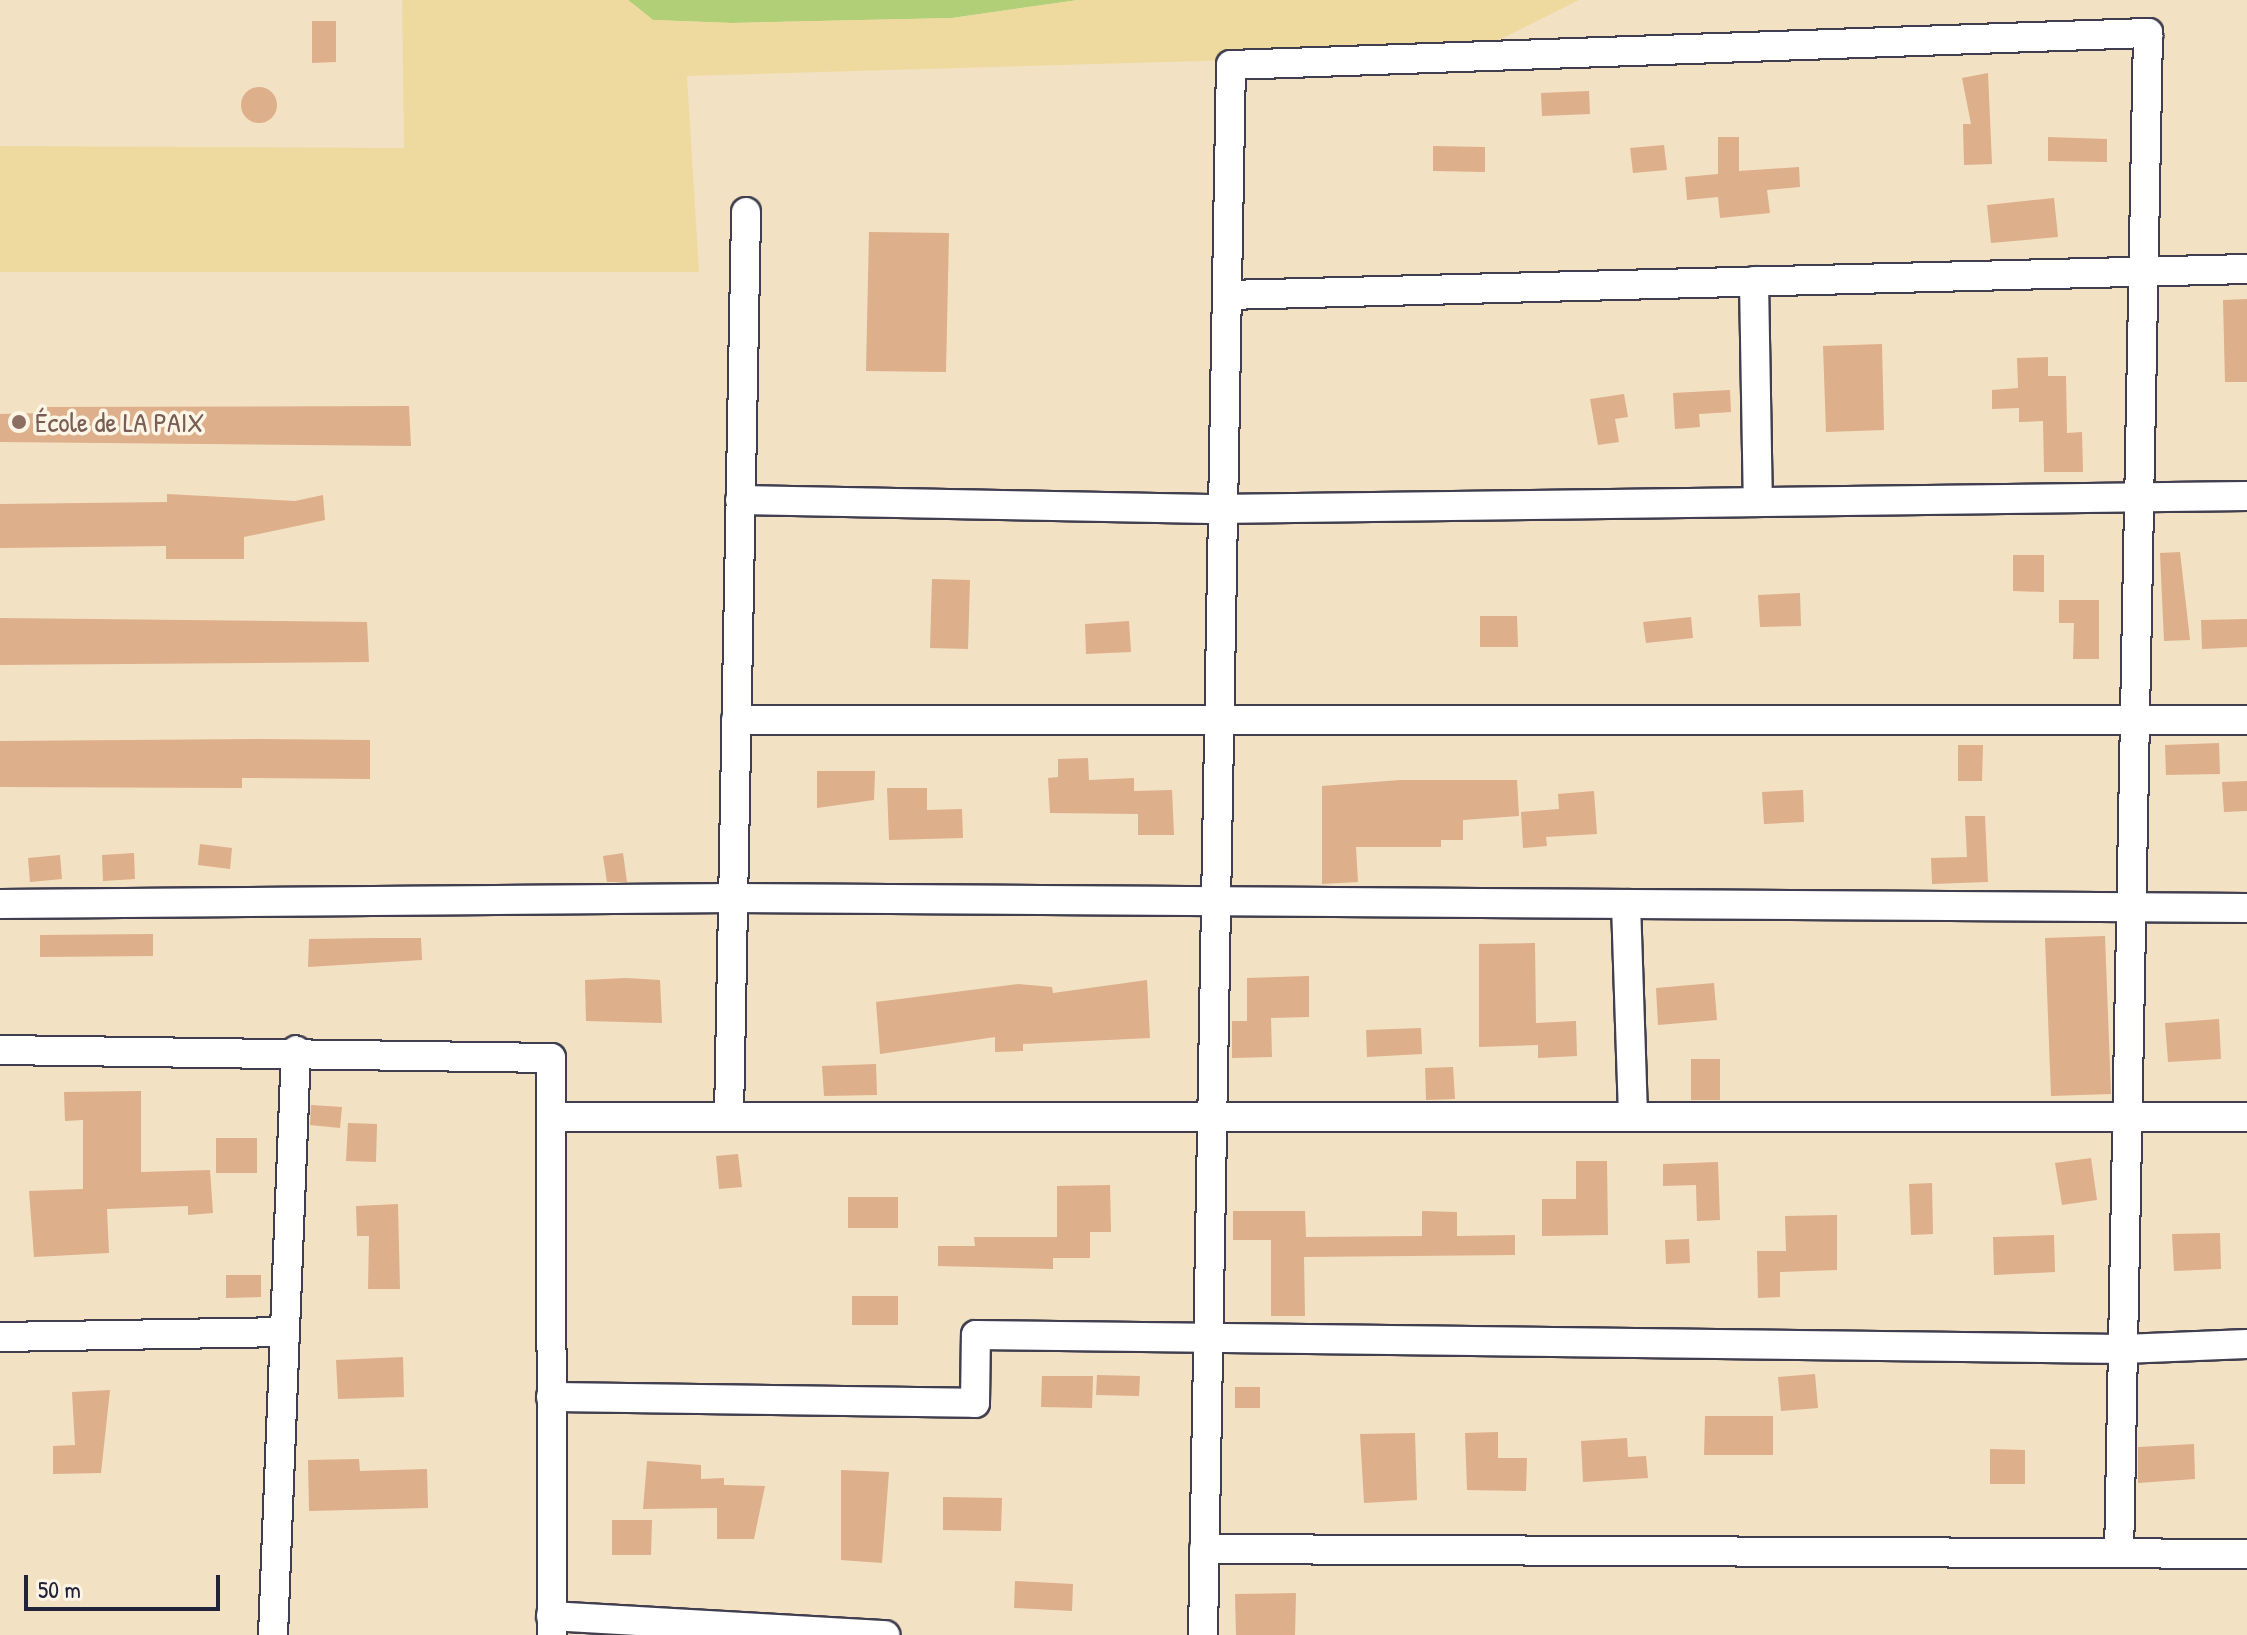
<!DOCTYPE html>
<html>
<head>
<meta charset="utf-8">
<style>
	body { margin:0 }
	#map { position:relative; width:2247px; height:1635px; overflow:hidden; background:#f3e1c3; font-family:"Patrick Hand",sans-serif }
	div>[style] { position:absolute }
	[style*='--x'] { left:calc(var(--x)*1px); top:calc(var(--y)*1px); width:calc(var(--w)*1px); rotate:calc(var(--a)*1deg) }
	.green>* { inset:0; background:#b1cf76 }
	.sand>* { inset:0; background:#eeda9e }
	.building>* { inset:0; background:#ddaf8a }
	.round { border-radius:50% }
	.roads { filter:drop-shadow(2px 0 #413f4f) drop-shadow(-2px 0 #413f4f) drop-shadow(0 2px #413f4f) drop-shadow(0 -2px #413f4f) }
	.minor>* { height:28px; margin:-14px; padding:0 14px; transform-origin:14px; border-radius:14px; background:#fff }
	.dots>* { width:22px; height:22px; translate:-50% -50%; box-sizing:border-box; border:4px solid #fcf5e5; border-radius:50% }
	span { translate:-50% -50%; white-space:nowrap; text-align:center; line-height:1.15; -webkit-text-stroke:7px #fcf5e5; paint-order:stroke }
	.education-label { font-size:28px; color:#785e54 }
	.left { translate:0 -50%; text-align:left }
	.scale { position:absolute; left:24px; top:1575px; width:196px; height:36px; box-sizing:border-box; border:4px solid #22223b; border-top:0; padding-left:10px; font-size:24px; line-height:28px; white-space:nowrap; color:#22223b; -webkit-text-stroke:6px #fcf5e5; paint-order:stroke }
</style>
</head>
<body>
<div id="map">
	<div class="green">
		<div style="clip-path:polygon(628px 0,1078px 0,952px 18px,732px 23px,653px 20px)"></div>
	</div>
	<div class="sand">
		<div style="clip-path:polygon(402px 0,628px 0,653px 20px,732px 23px,952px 18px,1078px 0,1579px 0,1473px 53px,687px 76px,699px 272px,0 272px,0 146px,404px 148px)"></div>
	</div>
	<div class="building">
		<div style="clip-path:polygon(312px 21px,336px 21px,336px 62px,312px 63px)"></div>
		<div style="clip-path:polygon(1988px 73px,1992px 164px,1964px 165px,1963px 124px,1971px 124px,1962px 78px)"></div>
		<div class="round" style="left:241px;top:87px;width:36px;height:36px"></div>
		<div style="clip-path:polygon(1589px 91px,1590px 114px,1542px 116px,1541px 93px)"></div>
		<div style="clip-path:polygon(1718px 137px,1739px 137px,1739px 171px,1799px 167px,1800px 187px,1767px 190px,1770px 213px,1720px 218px,1718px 197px,1687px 200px,1685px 177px,1718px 174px)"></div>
		<div style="clip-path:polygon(2048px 137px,2107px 139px,2107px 162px,2048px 161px)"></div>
		<div style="clip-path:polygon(1664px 145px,1667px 170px,1633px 173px,1630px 148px)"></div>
		<div style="clip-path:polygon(1433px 146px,1485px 147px,1485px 172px,1433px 171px)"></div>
		<div style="clip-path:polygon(2054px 198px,2058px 237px,1991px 243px,1987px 205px)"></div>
		<div style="clip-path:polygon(869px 232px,949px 233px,946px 372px,866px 371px)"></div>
		<div style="clip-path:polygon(2247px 299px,2247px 382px,2225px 382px,2223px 300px)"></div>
		<div style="clip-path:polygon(1882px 344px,1884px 430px,1826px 432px,1823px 346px)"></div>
		<div style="clip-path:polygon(2048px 357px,2048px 376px,2066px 376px,2067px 433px,2082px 432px,2083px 472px,2044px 472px,2043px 421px,2019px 422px,2019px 408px,1992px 409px,1992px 390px,2018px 388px,2017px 358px)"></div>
		<div style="clip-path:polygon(1730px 390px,1731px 412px,1699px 414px,1700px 427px,1675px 429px,1673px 393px)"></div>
		<div style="clip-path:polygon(1624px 394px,1628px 417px,1615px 419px,1619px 442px,1598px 445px,1590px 399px)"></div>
		<div style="clip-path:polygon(409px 406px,411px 446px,0 442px,0 414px,44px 413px,44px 407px)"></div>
		<div style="clip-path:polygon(167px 494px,295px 501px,323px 495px,325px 520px,244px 537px,244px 559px,166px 559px,166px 546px,0 548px,0 504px,167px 502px)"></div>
		<div style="clip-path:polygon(2180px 552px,2190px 640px,2164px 641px,2160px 553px)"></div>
		<div style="clip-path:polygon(2013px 555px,2044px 555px,2044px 592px,2013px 591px)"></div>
		<div style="clip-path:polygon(932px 579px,970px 580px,968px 649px,930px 648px)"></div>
		<div style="clip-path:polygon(1800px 593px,1801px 626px,1760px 627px,1758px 595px)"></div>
		<div style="clip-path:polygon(2059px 600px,2099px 600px,2099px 659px,2073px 659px,2074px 623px,2059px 623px)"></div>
		<div style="clip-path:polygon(1480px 616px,1517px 616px,1518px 647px,1480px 647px)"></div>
		<div style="clip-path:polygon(1691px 617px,1693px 638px,1646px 643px,1643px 622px)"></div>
		<div style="clip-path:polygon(0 618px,367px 622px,369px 662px,0 665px)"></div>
		<div style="clip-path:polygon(2247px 619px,2247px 647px,2202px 649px,2201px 620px)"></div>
		<div style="clip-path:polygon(1129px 621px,1131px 652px,1086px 654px,1085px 624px)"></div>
		<div style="clip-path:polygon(259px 739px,370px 740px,370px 779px,242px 778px,242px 788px,0 787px,0 741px)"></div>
		<div style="clip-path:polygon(2219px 743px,2220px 774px,2166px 775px,2165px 745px)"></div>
		<div style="clip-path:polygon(1958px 745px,1983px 745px,1982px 781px,1958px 781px)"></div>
		<div style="clip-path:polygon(1088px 758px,1089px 780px,1134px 778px,1134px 791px,1172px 790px,1174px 835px,1138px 835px,1138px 814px,1050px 813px,1048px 778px,1058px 777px,1058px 759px)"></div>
		<div style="clip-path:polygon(817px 771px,875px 771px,874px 800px,817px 808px)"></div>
		<div style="clip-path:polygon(1400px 780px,1517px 780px,1519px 816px,1463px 820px,1463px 840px,1441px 840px,1441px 847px,1356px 847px,1358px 882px,1322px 884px,1322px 786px)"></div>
		<div style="clip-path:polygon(2247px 781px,2247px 811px,2224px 812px,2222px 782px)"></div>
		<div style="clip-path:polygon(887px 788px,927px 788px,927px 810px,962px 809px,963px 838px,889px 840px)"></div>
		<div style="clip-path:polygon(1803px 790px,1804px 822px,1764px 824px,1762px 792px)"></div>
		<div style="clip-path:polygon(1594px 791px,1597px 834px,1546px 837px,1547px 846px,1523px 848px,1521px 812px,1559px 809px,1558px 794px)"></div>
		<div style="clip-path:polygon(1965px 816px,1985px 816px,1988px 882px,1932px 884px,1931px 858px,1967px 857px)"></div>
		<div style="clip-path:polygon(200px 844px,232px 848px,230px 869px,198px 865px)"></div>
		<div style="clip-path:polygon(134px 853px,135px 879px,103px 881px,102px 855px)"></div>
		<div style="clip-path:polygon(623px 853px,627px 882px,607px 882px,603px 856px)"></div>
		<div style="clip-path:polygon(60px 855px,62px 879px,30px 882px,28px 858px)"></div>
		<div style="clip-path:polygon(153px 934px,153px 956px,40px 957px,40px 935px)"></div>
		<div style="clip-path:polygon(2105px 936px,2111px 1094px,2051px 1096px,2045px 938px)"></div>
		<div style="clip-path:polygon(376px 938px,421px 938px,422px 960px,308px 967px,309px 939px)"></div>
		<div style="clip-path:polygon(1535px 943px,1536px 1023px,1576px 1021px,1577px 1056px,1538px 1058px,1538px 1045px,1479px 1047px,1479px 944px)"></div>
		<div style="clip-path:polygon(1309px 976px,1309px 1017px,1271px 1018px,1272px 1057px,1232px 1058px,1232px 1021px,1247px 1021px,1247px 978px)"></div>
		<div style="clip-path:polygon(626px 978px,660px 980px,662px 1023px,586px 1021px,585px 980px)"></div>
		<div style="clip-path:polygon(1147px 980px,1150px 1038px,1023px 1044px,1023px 1051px,995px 1052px,995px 1037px,880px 1054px,876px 1002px,1018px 984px,1052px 987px,1053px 993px)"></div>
		<div style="clip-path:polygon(1714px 983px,1717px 1020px,1658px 1025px,1656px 988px)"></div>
		<div style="clip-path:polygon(2219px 1019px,2221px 1059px,2168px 1062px,2165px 1023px)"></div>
		<div style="clip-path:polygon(1421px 1028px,1422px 1054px,1367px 1057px,1366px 1030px)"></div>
		<div style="clip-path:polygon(1691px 1059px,1720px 1059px,1720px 1100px,1691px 1100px)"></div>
		<div style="clip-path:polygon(876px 1064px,877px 1095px,824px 1096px,822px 1066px)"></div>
		<div style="clip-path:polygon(1453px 1067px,1455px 1099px,1426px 1100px,1425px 1068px)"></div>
		<div style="clip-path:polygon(141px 1091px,141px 1172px,210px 1170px,213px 1213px,188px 1215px,188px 1206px,107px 1209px,109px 1253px,34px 1257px,29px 1191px,83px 1189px,83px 1120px,65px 1121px,64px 1092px)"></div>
		<div style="clip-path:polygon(311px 1105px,342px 1107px,340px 1128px,310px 1125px)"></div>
		<div style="clip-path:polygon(348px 1123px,377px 1124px,376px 1162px,346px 1161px)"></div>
		<div style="clip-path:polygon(216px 1138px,257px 1138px,257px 1173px,216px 1173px)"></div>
		<div style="clip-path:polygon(738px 1154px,742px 1187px,719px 1189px,716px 1156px)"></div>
		<div style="clip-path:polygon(2091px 1158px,2097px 1200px,2062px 1205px,2055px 1163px)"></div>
		<div style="clip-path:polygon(1576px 1161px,1607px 1161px,1608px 1235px,1542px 1236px,1542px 1199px,1576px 1199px)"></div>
		<div style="clip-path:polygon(1718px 1162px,1720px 1220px,1697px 1221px,1696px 1185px,1663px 1186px,1663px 1164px)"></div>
		<div style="clip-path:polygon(1932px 1183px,1933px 1234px,1911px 1235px,1909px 1184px)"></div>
		<div style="clip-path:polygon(1110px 1185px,1111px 1232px,1090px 1232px,1090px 1258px,1053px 1258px,1053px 1269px,938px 1266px,938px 1246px,975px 1246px,974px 1237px,1057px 1237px,1057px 1186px)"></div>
		<div style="clip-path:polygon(848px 1197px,898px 1197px,898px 1228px,848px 1228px)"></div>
		<div style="clip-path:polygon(398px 1204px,400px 1289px,368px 1289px,369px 1236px,357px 1236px,356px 1206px)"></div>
		<div style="clip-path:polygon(1233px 1211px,1305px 1211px,1306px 1237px,1422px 1236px,1422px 1211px,1457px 1212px,1457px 1236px,1515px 1235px,1515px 1255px,1304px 1257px,1305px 1316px,1271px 1316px,1271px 1240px,1233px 1240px)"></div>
		<div style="clip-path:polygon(1837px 1215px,1837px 1270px,1780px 1272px,1780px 1297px,1758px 1298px,1757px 1251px,1786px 1251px,1785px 1216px)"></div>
		<div style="clip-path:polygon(2220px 1233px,2221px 1269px,2174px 1271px,2172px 1234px)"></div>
		<div style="clip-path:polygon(2054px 1235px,2055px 1272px,1994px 1275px,1993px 1237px)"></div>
		<div style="clip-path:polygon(1689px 1239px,1690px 1263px,1666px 1264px,1665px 1240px)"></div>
		<div style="clip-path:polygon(226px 1275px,261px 1275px,261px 1297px,226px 1298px)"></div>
		<div style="clip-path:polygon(852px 1296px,898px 1296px,898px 1325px,852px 1325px)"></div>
		<div style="clip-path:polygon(403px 1357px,404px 1397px,338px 1399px,336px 1360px)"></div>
		<div style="clip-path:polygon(1815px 1374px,1818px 1408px,1781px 1411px,1778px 1377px)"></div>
		<div style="clip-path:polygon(1097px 1375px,1140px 1376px,1139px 1396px,1096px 1395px)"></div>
		<div style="clip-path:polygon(1042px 1376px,1093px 1376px,1092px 1408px,1041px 1407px)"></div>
		<div style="clip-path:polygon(1235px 1387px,1260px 1387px,1260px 1408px,1235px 1408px)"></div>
		<div style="clip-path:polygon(110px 1390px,101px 1473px,53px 1474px,53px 1446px,75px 1445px,72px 1392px)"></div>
		<div style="clip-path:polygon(1705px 1416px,1773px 1416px,1773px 1455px,1704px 1455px)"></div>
		<div style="clip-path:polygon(1498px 1432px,1498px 1458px,1527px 1458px,1526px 1491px,1467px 1490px,1465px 1433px)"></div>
		<div style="clip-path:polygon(1415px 1433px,1417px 1500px,1364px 1503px,1360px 1434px)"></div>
		<div style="clip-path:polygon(1627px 1438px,1628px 1457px,1646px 1456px,1648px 1478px,1583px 1482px,1581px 1441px)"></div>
		<div style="clip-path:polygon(2194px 1444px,2195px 1479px,2138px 1483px,2138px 1447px)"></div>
		<div style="clip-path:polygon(1990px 1449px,2025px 1450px,2025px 1484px,1990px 1484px)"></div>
		<div style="clip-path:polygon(359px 1459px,360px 1471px,427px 1469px,428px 1508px,309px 1511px,308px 1460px)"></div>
		<div style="clip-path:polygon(647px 1461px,701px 1465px,701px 1479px,724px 1478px,724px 1485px,765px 1486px,754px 1539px,717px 1539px,717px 1508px,643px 1509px)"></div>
		<div style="clip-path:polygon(841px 1470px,889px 1472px,882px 1563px,841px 1560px)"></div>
		<div style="clip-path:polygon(943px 1497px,1002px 1498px,1001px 1531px,943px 1530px)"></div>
		<div style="clip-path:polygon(612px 1520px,652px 1520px,651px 1555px,612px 1555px)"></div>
		<div style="clip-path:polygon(1015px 1581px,1073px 1584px,1072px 1611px,1014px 1608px)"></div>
		<div style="clip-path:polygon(1296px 1593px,1295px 1635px,1236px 1635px,1235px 1594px)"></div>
	</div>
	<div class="roads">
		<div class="minor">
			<div style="--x:1754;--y:281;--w:221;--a:89"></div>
			<div style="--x:1227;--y:295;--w:1020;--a:-1.46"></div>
			<div style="--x:740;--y:500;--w:483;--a:1.1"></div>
			<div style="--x:1223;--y:509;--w:1024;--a:-0.73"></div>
			<div style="--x:736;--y:720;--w:1511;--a:0"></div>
			<div style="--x:0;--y:904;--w:733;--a:-0.47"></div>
			<div style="--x:733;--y:898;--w:1514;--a:0.38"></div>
			<div style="--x:1626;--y:904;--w:213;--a:88.1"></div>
			<div style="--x:0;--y:1050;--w:551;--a:0.83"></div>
			<div style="--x:551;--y:1058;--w:577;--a:89.9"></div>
			<div style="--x:551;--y:1117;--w:1696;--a:0"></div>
			<div style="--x:729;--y:1117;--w:905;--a:-88.92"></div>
			<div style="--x:0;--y:1337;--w:285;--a:-1"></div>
			<div style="--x:551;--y:1397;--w:424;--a:0.8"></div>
			<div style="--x:975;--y:1403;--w:68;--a:-89.2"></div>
			<div style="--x:976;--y:1335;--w:1147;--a:0.7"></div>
			<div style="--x:2123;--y:1349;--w:124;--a:-2.3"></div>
			<div style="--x:1204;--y:1549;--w:1043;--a:0.27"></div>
			<div style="--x:551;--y:1616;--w:335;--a:3.3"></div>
			<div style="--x:273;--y:1635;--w:585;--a:-87.75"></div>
			<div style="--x:1203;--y:1635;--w:1570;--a:-88.98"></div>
			<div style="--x:1231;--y:65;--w:918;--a:-2"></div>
			<div style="--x:2148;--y:33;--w:1520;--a:91.09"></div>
		</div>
	</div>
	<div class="dots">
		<div style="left:19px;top:422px;background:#8d6e63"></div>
	</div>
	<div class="education-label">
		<span class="left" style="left:35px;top:422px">École de LA PAIX</span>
	</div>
	<div class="scale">50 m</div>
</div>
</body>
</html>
